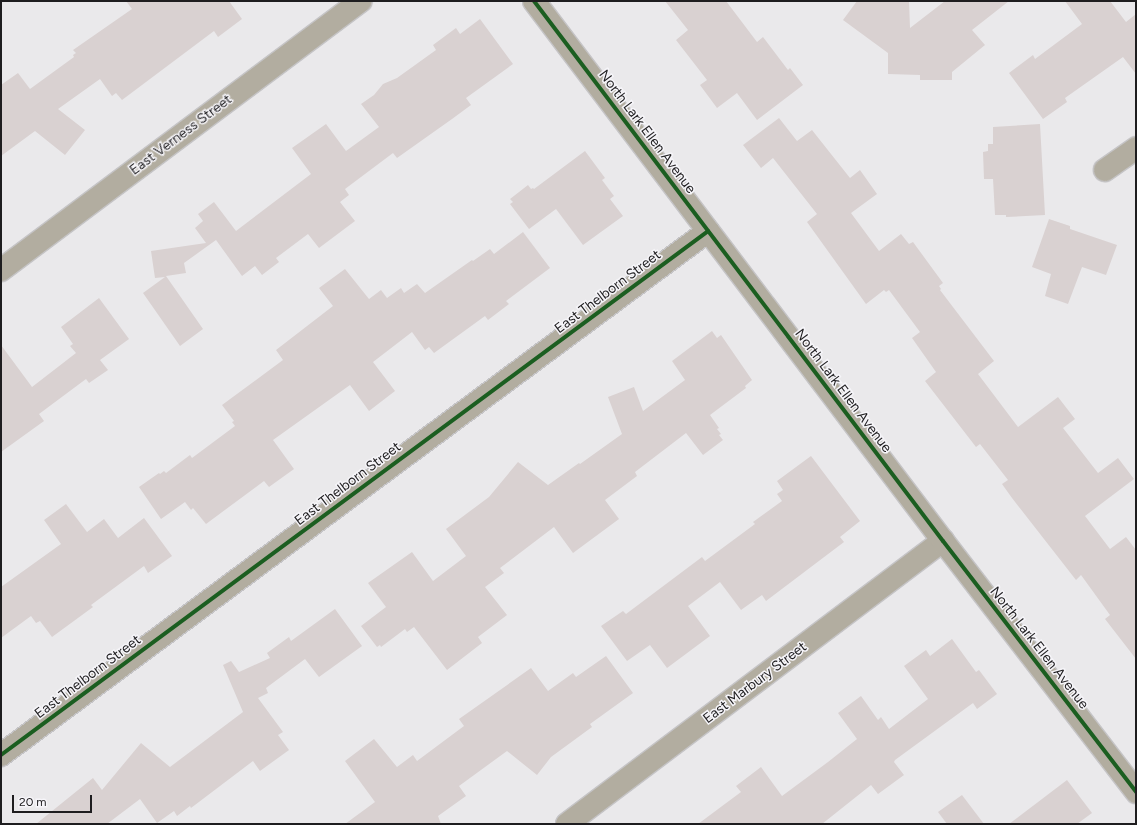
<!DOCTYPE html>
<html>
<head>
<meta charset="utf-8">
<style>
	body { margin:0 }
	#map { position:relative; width:1137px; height:825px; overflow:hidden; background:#eae9eb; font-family:Figtree,sans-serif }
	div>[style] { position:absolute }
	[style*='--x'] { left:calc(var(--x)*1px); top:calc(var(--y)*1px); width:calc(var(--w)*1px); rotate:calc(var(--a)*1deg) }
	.building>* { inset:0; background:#d9d1d1 }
	.roads { filter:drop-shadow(1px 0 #c5c4c6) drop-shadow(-1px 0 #c5c4c6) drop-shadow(0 1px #c5c4c6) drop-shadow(0 -1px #c5c4c6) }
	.minor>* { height:22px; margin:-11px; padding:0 11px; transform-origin:11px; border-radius:11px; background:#b2ada0 }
	.tertiary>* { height:22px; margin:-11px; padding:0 11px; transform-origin:11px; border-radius:11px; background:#b2ada0 }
	.cycleway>* { height:4px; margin:-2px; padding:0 2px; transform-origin:2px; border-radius:2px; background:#1b5e20 }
	span { translate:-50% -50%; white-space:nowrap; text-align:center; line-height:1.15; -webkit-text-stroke:3px #f6f5f9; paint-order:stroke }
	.street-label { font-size:14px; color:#1e1d1f }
	.frame { position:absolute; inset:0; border:2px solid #1e1d1f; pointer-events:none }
	.scale { position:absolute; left:12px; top:795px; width:80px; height:18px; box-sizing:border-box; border:2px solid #1e1d1f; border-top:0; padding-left:5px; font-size:12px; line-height:14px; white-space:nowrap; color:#1e1d1f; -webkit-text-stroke:3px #f6f5f9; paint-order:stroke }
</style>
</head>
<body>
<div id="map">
	<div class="building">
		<div style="clip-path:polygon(126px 1px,229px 1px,242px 19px,218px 37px,214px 31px,122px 100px,116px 93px,112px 96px,100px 79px,58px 109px,85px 130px,65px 155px,35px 131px,1px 156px,1px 85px,18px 73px,30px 89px,74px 57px,73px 55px,76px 53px,73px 50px,132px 9px)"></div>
		<div style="clip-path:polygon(665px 1px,726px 1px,757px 42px,763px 37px,788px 70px,790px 68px,803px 85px,757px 120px,737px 93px,717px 108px,700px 85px,707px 80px,676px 40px,688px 30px)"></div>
		<div style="clip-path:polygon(857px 1px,909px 1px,910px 28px,945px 1px,1009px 1px,972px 30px,985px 45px,952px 72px,952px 80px,920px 80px,920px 75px,888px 74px,888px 53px,843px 20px)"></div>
		<div style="clip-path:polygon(1065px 1px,1110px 1px,1126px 22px,1136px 14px,1136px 74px,1123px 57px,1065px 98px,1067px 102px,1043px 119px,1009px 73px,1033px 55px,1035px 59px,1082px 24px)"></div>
		<div style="clip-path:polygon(480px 19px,513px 64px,466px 98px,471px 105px,452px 119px,397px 158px,393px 153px,345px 189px,349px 195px,340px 202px,355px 221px,319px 248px,308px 234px,276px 258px,279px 262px,262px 275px,255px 266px,242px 276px,216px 240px,184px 263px,186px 273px,166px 276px,203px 329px,180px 346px,143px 293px,165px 277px,155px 278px,151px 251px,206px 243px,195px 228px,203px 221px,198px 214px,214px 202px,236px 231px,311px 174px,292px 148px,326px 124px,346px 151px,379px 127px,361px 104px,374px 95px,383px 84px,397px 78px,436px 50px,433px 45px,456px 28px,460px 34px)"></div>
		<div style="clip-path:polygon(779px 118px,797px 141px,812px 130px,850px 178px,860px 170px,877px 194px,851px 213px,879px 251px,901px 234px,909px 244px,913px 242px,943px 283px,939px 286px,941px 289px,940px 290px,994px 361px,978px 374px,1018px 427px,1058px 397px,1075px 419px,1063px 428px,1098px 473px,1118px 458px,1134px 479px,1085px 516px,1110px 549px,1126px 537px,1136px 550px,1136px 659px,1105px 619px,1110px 615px,1081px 575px,1076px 580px,1012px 498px,1002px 484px,1008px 480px,980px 444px,976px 447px,925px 381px,936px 372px,912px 338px,920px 332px,889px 290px,886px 292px,884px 290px,866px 304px,807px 222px,817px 214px,773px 158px,761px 168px,743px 145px)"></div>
		<div style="clip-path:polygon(1040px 124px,1045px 215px,1006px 217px,1006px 215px,995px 215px,993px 179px,984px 179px,983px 152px,988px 151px,988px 144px,993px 144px,993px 127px)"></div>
		<div style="clip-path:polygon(585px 151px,605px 178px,602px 180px,614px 196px,610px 199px,623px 216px,583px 245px,556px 209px,529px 229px,510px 204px,513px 202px,510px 199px,528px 185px,531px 189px,533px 188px,534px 189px)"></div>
		<div style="clip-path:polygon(1049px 219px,1070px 226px,1070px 229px,1117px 245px,1106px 275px,1082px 267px,1068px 304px,1045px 296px,1051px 274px,1032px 267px)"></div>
		<div style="clip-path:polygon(523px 232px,550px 268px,506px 301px,509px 304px,488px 320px,485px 316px,434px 353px,429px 347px,425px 350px,412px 332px,373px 362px,395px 391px,369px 411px,350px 385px,273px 440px,294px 469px,269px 487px,264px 481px,206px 524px,193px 508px,191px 510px,185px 502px,161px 519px,139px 487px,159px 473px,160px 474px,164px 471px,166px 473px,190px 455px,192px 458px,235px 426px,232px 422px,234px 421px,222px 405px,283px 360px,276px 350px,333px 306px,319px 288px,345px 269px,369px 299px,381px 290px,387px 298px,401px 288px,404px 293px,417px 284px,425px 293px,472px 260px,473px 261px,490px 249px,494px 254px)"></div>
		<div style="clip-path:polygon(99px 298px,129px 339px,100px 360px,108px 370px,89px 383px,86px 379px,39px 414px,44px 421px,1px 452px,1px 345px,32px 387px,76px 353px,70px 346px,73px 344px,61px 327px)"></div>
		<div style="clip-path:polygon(712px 331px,717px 338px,721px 335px,752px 380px,745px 386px,746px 388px,710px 415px,719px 428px,717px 429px,721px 434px,719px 435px,723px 440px,703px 455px,686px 433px,635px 472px,637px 476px,605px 500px,619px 519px,573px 553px,554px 527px,500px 568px,504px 573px,485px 587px,507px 615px,478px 637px,482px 643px,447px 670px,414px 627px,407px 632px,405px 629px,381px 647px,380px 645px,377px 647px,361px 626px,386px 607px,368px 583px,412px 552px,433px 581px,466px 556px,446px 529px,489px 497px,518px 462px,548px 485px,579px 463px,580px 464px,622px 434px,608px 397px,634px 387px,643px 411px,685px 380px,672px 361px)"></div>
		<div style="clip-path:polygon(811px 456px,860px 521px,840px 537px,844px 542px,766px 601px,762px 595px,741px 610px,720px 582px,688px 606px,710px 636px,667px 668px,650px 645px,627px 661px,601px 626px,623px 611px,626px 614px,702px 557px,705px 561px,755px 524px,753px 522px,782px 501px,777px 494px,783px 490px,777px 481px)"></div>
		<div style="clip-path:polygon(66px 504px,87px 532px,104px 519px,118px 538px,144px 518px,172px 556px,148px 573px,144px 566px,91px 605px,93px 607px,52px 637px,40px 621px,36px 623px,31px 616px,1px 638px,1px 587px,61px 544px,44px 520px)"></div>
		<div style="clip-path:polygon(335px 609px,362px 646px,319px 677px,305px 659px,266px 688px,268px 693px,258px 698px,283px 732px,278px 735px,289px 750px,260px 771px,253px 761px,191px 808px,190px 806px,177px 816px,174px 811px,157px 823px,140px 799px,107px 824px,36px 824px,93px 778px,102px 790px,141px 743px,170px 767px,243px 712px,223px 665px,231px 661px,239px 672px,270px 658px,267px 653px,289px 637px,291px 641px)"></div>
		<div style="clip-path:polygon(952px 639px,976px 672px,979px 670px,997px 694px,977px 709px,973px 703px,895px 760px,894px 762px,904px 775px,878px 794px,871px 785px,822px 824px,698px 824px,741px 792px,736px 786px,761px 767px,782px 796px,828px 762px,857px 739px,838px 713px,861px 696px,878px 720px,881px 717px,889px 729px,928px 699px,904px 666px,926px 650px,930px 656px)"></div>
		<div style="clip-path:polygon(606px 656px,633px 693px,590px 724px,592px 727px,551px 757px,537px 775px,507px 751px,459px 786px,466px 796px,438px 816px,441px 824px,345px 824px,375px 802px,345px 761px,374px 739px,397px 767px,413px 755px,417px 761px,464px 726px,459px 719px,531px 668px,548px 691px,573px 673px,576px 677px)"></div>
		<div style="clip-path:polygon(1067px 780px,1092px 813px,1077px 824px,1009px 824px)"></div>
		<div style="clip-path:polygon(962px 795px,984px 824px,947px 824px,938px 812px)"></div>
	</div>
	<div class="roads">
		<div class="minor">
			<div style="--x:1105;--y:170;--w:38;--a:-35"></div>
			<div style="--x:1;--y:270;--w:449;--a:-36.8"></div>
			<div style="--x:1;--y:755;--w:880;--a:-36.54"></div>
			<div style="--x:567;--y:824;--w:471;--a:-37"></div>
		</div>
		<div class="tertiary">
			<div style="--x:534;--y:1;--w:677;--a:52.86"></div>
			<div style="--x:943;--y:541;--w:317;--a:52.4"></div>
		</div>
	</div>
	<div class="cycleway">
		<div style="--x:534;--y:1;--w:677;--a:52.86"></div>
		<div style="--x:943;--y:541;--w:317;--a:52.4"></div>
		<div style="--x:1;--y:755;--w:880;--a:-36.54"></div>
	</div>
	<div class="street-label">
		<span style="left:647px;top:132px;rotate:53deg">North Lark Ellen Avenue</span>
		<span style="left:181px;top:135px;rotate:-37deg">East Verness Street</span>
		<span style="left:608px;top:292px;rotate:-37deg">East Thelborn Street</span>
		<span style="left:843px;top:391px;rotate:53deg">North Lark Ellen Avenue</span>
		<span style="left:348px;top:484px;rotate:-37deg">East Thelborn Street</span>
		<span style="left:1039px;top:648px;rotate:52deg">North Lark Ellen Avenue</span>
		<span style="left:88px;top:677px;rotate:-37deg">East Thelborn Street</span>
		<span style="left:755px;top:683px;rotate:-37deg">East Marbury Street</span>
	</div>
	<div class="frame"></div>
	<div class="scale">20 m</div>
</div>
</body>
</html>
